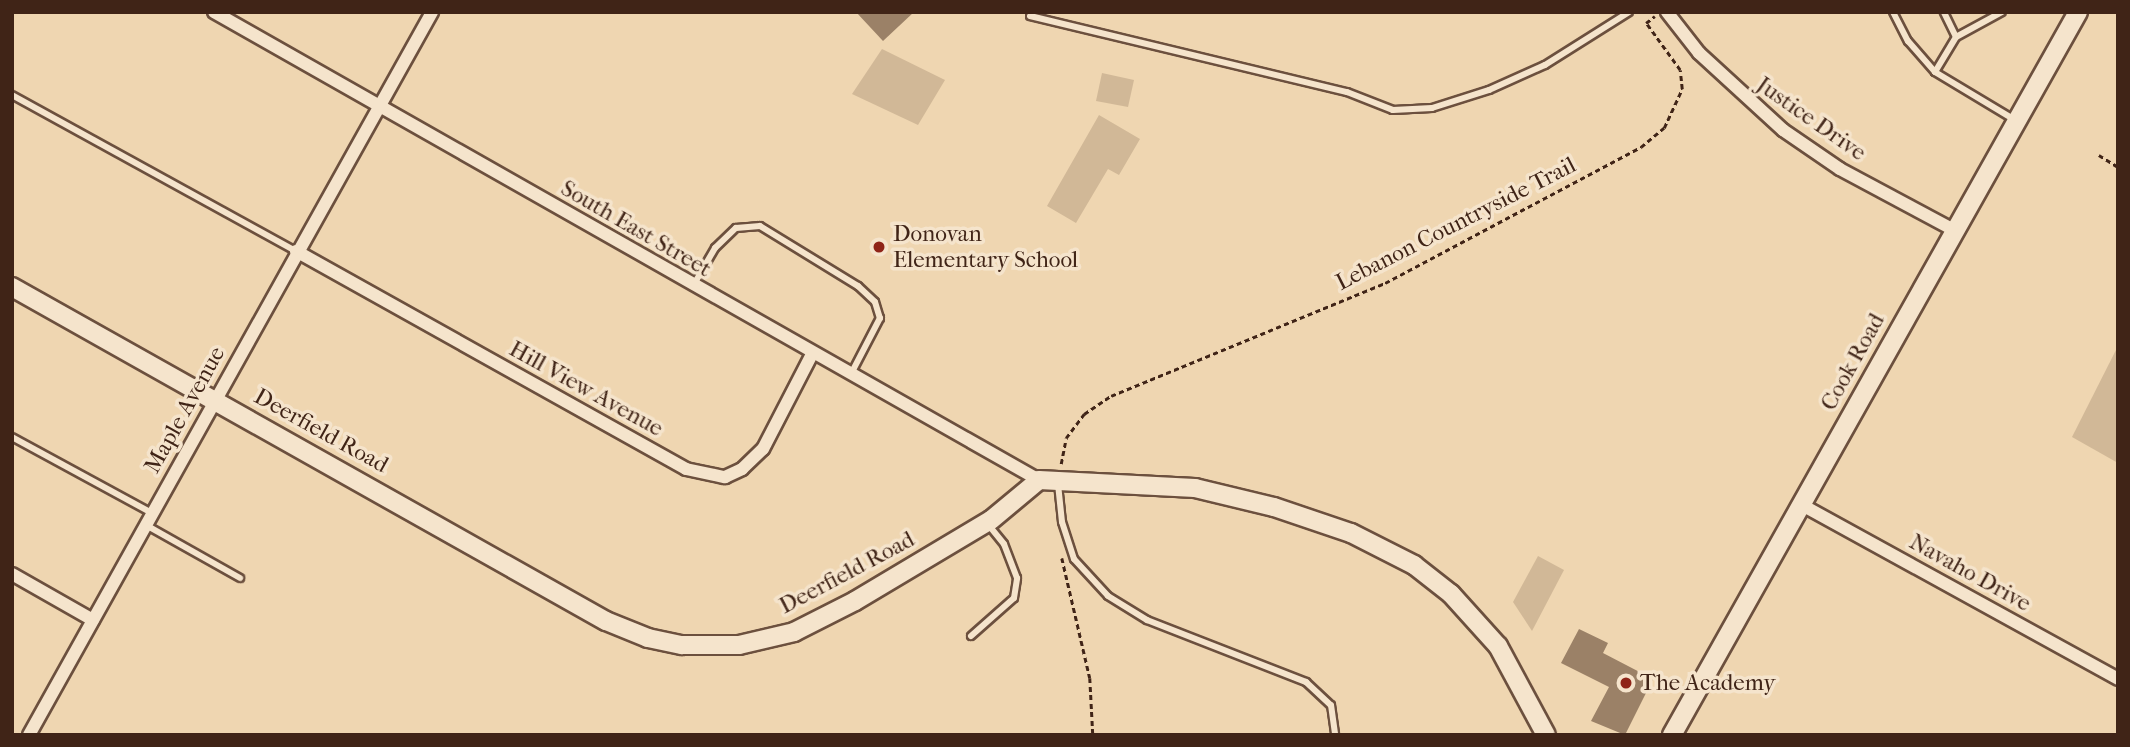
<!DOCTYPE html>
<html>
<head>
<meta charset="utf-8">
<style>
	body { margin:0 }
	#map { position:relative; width:2130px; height:747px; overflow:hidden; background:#efd6b1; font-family:"IM FELL French Canon",serif }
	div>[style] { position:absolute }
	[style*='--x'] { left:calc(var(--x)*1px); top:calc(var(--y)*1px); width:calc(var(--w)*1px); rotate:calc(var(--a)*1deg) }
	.green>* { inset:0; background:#d1b897 }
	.building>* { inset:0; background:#9b8167 }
	.path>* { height:2.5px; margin-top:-1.25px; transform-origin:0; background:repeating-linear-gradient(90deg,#402417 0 5px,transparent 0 8.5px) }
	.roads { filter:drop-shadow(2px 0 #6c503e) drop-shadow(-2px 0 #6c503e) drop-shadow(0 2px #6c503e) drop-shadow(0 -2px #6c503e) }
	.lane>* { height:6px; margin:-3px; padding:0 3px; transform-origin:3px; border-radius:3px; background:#f5e4cc }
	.street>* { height:12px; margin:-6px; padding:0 6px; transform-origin:6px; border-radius:6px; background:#f5e4cc }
	.secondary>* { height:18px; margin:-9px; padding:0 9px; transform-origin:9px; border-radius:9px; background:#f5e4cc }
	.dots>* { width:19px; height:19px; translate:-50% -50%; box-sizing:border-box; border:4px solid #f5e4cc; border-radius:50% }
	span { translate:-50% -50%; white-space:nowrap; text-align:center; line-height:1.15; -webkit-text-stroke:7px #f5e4cc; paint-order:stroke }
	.street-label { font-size:23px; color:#402417 }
	.poi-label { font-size:23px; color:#402417 }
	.left { translate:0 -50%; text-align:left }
	.frame { position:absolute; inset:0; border:14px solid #402417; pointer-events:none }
</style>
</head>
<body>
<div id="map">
	<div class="green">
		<div style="clip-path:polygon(882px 49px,945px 80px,918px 125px,852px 94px)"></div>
		<div style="clip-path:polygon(1102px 73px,1134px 80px,1128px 107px,1096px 101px)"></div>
		<div style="clip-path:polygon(1099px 115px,1140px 139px,1119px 175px,1108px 169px,1076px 223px,1047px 206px)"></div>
		<div style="clip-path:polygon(2118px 346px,2118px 463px,2072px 437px)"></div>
		<div style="clip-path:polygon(1538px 556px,1564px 570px,1532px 631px,1513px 602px)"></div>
	</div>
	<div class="building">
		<div style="clip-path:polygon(856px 12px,914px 12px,883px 41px)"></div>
		<div style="clip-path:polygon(1579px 629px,1608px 643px,1603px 653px,1653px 679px,1625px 735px,1591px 721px,1609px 687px,1561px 663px)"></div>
	</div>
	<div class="path">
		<div style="--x:2099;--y:155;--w:22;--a:32"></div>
		<div style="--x:1061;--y:464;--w:26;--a:-79"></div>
		<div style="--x:1066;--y:438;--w:30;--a:-53"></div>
		<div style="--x:1084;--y:414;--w:32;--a:-34"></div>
		<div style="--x:1111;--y:396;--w:296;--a:-22.4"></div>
		<div style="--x:1385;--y:283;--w:290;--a:-28"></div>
		<div style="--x:1641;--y:147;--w:30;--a:-40"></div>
		<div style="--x:1664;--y:128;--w:43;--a:-65.2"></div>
		<div style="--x:1682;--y:89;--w:19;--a:-96"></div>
		<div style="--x:1680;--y:70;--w:58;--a:-125.9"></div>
		<div style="--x:1646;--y:23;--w:11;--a:-38"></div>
		<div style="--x:1062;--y:558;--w:123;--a:76.9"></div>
		<div style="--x:1090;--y:678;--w:57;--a:87"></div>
	</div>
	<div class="roads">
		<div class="lane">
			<div style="--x:1893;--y:12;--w:33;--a:63"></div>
			<div style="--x:1908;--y:41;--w:41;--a:48.9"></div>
			<div style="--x:1935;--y:72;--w:93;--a:31"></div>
			<div style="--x:1030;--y:16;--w:326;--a:13.5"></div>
			<div style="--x:1347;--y:92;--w:49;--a:21.4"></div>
			<div style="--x:1393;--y:110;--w:39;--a:-3"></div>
			<div style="--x:1432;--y:108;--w:60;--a:-17.5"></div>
			<div style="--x:1489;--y:90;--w:61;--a:-24.1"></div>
			<div style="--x:1545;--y:65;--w:99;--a:-32.2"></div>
			<div style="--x:1956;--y:37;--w:52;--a:-28.5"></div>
			<div style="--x:1935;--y:72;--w:41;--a:-59"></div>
			<div style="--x:1956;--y:37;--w:28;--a:-116"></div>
			<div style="--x:12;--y:95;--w:324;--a:28.8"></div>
			<div style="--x:693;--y:286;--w:44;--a:-59.9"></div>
			<div style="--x:715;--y:248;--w:29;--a:-44"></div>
			<div style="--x:736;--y:228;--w:24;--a:-5"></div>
			<div style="--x:760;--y:226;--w:115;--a:31.5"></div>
			<div style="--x:858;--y:286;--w:23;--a:43"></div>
			<div style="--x:875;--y:302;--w:17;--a:73"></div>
			<div style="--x:880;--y:318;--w:63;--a:117.4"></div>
			<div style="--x:12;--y:437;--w:159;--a:28.5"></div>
			<div style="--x:1058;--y:484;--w:38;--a:84"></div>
			<div style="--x:1062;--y:522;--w:39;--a:72"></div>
			<div style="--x:1074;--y:559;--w:50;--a:47.4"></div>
			<div style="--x:1108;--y:596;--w:46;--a:31.6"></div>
			<div style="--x:1147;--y:620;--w:171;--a:21.3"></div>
			<div style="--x:1306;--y:682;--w:34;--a:43"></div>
			<div style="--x:1331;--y:705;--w:30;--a:82"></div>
			<div style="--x:146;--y:525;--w:108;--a:29.4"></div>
			<div style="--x:971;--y:636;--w:57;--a:-41.5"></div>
			<div style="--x:1014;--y:598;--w:20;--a:-81"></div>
			<div style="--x:1017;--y:578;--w:36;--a:-111"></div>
			<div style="--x:1004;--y:544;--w:26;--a:-129"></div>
		</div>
		<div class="street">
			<div style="--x:214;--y:12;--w:948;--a:29.57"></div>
			<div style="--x:1667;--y:12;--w:52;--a:52"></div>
			<div style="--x:1699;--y:53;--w:114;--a:42.5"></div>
			<div style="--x:1783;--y:130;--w:69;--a:34.4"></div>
			<div style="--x:1840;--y:169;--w:129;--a:28.2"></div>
			<div style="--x:296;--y:251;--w:447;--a:29.2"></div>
			<div style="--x:686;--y:469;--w:40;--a:12"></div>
			<div style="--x:725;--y:477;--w:19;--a:-25"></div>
			<div style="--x:742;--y:469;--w:29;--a:-44"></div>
			<div style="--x:763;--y:449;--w:107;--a:-62.7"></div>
			<div style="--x:1802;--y:505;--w:361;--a:28.8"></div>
			<div style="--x:12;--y:574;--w:93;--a:29.6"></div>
			<div style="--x:29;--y:735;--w:828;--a:-60.86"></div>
		</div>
		<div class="secondary">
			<div style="--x:12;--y:287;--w:681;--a:29.35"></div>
			<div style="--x:606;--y:621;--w:45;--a:22"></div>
			<div style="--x:648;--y:638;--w:35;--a:12"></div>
			<div style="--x:682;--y:645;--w:57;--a:0"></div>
			<div style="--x:739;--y:645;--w:57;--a:-13.3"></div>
			<div style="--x:794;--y:632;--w:68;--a:-26.9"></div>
			<div style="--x:855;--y:601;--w:158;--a:-30.8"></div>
			<div style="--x:991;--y:520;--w:62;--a:-39.8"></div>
			<div style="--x:1039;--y:480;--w:156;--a:2.9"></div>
			<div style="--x:1195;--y:488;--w:81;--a:13.5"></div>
			<div style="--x:1274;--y:507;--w:81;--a:18.7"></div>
			<div style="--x:1351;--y:533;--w:71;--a:26.9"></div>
			<div style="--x:1414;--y:565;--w:47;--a:38.1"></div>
			<div style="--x:1451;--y:594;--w:70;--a:47.9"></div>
			<div style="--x:1498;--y:646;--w:101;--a:61.7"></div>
			<div style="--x:1672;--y:735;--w:829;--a:-60.68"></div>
		</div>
	</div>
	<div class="dots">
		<div style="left:879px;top:247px;background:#8f2418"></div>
		<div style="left:1626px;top:683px;background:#8f2418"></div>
	</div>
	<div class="street-label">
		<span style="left:1811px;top:119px;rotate:35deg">Justice Drive</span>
		<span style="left:1456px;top:224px;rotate:-27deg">Lebanon Countryside Trail</span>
		<span style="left:636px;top:229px;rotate:30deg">South East Street</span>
		<span style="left:1853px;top:362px;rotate:-61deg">Cook Road</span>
		<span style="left:586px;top:389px;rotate:29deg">Hill View Avenue</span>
		<span style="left:185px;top:410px;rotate:-61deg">Maple Avenue</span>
		<span style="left:321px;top:431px;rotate:29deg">Deerfield Road</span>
		<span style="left:847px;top:573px;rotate:-28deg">Deerfield Road</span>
		<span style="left:1970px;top:573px;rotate:29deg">Navaho Drive</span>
	</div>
	<div class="poi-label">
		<span class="left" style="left:893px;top:247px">Donovan<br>Elementary School</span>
		<span class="left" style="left:1640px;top:683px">The Academy</span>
	</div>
	<div class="frame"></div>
</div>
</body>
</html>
